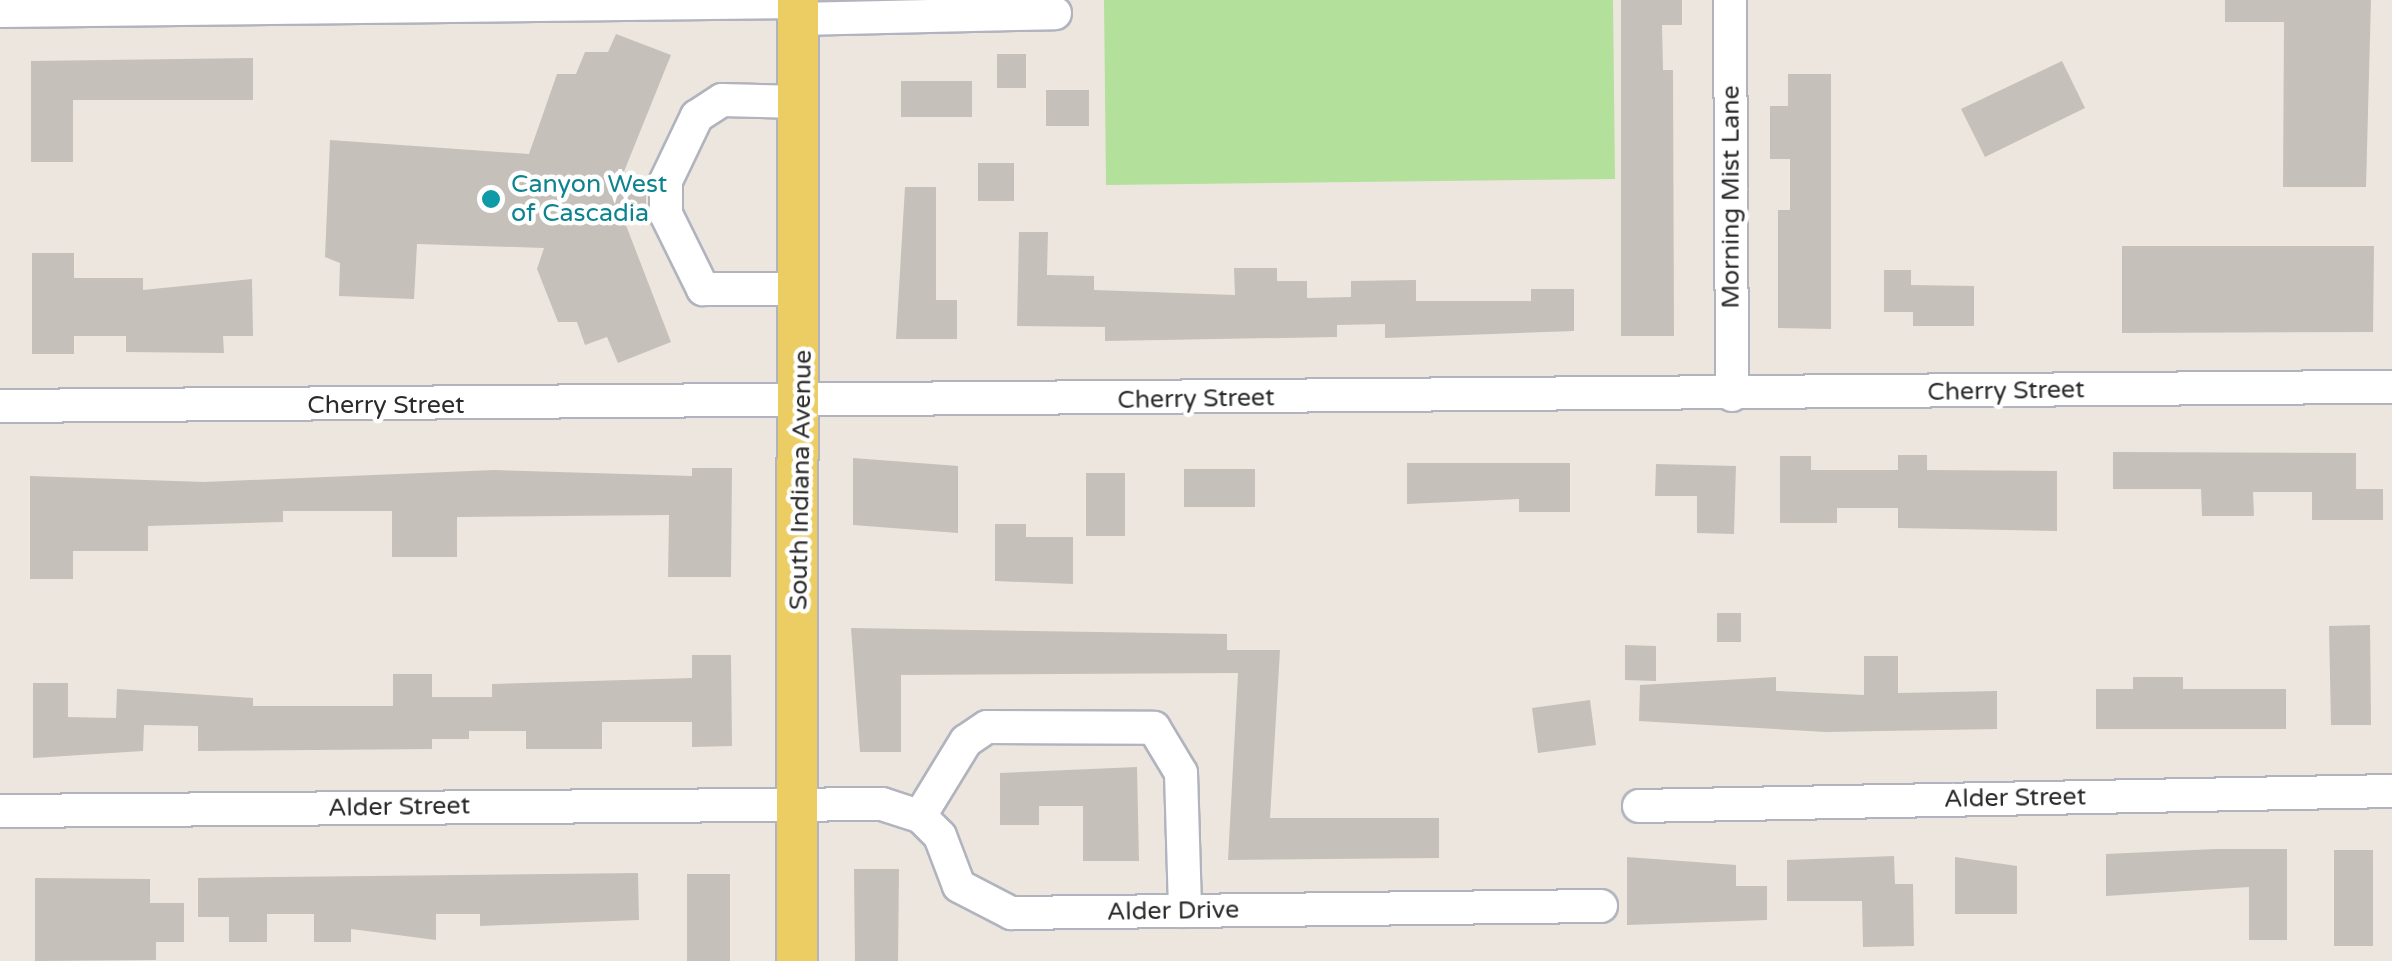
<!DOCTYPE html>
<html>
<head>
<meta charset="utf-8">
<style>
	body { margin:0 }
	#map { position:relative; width:2392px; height:961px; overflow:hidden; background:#ece6de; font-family:"Varela Round",sans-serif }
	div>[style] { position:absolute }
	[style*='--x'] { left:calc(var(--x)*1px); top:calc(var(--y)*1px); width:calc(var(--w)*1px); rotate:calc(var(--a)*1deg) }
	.green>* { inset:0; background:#b3e19c }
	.building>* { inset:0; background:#c5c0b9 }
	.roads { filter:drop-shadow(2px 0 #b1b4be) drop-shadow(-2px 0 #b1b4be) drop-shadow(0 2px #b1b4be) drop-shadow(0 -2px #b1b4be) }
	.minor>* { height:32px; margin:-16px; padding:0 16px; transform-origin:16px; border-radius:16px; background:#fff }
	.major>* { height:40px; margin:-20px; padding:0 20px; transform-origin:20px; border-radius:20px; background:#eccd63 }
	.dots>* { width:28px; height:28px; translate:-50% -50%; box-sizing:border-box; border:5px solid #fff; border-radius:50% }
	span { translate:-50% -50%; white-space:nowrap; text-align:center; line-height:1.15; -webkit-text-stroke:9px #fff; paint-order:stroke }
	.culture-label { font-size:25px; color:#0d838f }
	.left { translate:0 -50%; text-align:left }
	.street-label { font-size:25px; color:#2b2b2b }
</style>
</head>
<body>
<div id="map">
	<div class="green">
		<div style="clip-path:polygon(1104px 0,1613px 0,1615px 179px,1106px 185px)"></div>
	</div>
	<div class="building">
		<div style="clip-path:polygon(1621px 0,1682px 0,1682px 25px,1662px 25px,1663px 70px,1673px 70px,1674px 336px,1621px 336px)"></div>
		<div style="clip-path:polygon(2225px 0,2371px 0,2366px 187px,2283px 187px,2284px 22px,2225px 22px)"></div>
		<div style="clip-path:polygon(616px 34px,671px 55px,623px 174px,646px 183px,646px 212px,624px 220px,671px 342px,618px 363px,607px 337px,585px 345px,577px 322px,558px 322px,537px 269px,544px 248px,417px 244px,414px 299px,339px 296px,340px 263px,325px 257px,330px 140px,529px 154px,557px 74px,576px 74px,585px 52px,608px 52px)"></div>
		<div style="clip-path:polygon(997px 54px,1026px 54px,1026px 88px,997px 88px)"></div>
		<div style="clip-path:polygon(253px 58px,253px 100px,73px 100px,73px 162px,31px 162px,31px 61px)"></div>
		<div style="clip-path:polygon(2062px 61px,2085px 108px,1985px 157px,1961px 109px)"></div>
		<div style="clip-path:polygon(1788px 74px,1831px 74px,1831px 329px,1778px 328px,1778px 210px,1790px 210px,1790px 159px,1770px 159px,1770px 106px,1788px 106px)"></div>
		<div style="clip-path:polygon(901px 81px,972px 81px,972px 117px,901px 117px)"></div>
		<div style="clip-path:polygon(1046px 90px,1089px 90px,1089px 126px,1046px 126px)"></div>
		<div style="clip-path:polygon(978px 163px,1014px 163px,1014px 201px,978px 201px)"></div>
		<div style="clip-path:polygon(905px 187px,936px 187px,936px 300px,957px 300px,957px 339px,896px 339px)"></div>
		<div style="clip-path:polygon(1019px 232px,1048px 232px,1047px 275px,1094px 276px,1094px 290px,1235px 295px,1234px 268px,1277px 268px,1277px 281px,1307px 281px,1307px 298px,1351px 297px,1351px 281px,1416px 280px,1416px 301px,1531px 301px,1531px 289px,1574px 289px,1574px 331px,1385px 338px,1385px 324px,1337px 325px,1337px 337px,1105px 341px,1105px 327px,1017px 326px)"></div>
		<div style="clip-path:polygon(2122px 246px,2374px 246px,2373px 332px,2122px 333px)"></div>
		<div style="clip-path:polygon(32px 253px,74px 253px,74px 278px,143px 278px,143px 290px,252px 279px,253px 336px,223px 336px,224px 353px,126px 352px,126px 336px,74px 336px,74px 354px,32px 354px)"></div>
		<div style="clip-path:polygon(1884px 270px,1911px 270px,1911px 285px,1974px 286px,1974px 326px,1913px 326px,1913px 312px,1884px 312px)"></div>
		<div style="clip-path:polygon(2113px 452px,2356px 453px,2356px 489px,2383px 489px,2383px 520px,2312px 520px,2312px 492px,2253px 492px,2254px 516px,2202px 516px,2201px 489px,2113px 489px)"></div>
		<div style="clip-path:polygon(1898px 455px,1927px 455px,1927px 470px,2057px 471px,2057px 531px,1898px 528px,1898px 508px,1837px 508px,1837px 523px,1780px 523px,1780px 456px,1811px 456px,1811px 470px,1898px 470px)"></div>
		<div style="clip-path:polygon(853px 458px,958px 466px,958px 533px,853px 525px)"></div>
		<div style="clip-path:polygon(1407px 463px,1570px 463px,1570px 512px,1519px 512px,1519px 499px,1407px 504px)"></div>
		<div style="clip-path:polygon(1656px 464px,1736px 466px,1734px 534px,1697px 533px,1697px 496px,1655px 496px)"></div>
		<div style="clip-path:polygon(692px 468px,732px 468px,731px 577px,668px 577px,669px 515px,457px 517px,457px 557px,392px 557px,392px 511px,283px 511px,283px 522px,148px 526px,148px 551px,73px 551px,73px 579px,30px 579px,30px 476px,204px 482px,494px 470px,692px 476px)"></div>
		<div style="clip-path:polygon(1184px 469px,1255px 469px,1255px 507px,1184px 507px)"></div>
		<div style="clip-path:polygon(1086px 473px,1125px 473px,1125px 536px,1086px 536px)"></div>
		<div style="clip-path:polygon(995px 524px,1026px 524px,1026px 537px,1073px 537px,1073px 584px,995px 581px)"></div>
		<div style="clip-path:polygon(1717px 613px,1741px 613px,1741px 642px,1717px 642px)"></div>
		<div style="clip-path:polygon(2370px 625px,2371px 725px,2331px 725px,2329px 626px)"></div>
		<div style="clip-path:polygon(851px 628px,1227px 634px,1227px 650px,1280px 650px,1270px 818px,1439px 818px,1439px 858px,1228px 860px,1238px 673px,901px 675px,901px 752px,860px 752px)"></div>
		<div style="clip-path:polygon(1625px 645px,1656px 646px,1656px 681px,1625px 680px)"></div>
		<div style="clip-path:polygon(692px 655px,731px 655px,732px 746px,692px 747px,692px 722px,602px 722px,602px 749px,526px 749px,526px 731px,469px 731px,469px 739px,432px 739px,432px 749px,198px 751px,198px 726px,144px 725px,143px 751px,33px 758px,33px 683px,68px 683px,68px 717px,116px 718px,117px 689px,253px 698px,253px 706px,393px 706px,393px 674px,432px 674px,432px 697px,492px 697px,492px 684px,692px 678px)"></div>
		<div style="clip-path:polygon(1864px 656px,1898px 656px,1898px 693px,1997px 691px,1997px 729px,1825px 732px,1639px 721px,1640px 685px,1776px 677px,1776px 691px,1864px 695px)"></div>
		<div style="clip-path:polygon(2133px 677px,2183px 677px,2183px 689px,2286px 689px,2286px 729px,2096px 729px,2096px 689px,2133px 689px)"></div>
		<div style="clip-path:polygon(1590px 700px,1596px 745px,1538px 753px,1532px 708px)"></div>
		<div style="clip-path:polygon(1137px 767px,1139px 861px,1083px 861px,1083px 806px,1039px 806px,1039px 825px,1000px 825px,1000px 773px)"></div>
		<div style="clip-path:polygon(2216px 849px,2287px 849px,2287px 940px,2249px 940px,2249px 887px,2106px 896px,2106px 854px)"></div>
		<div style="clip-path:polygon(2334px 850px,2373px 850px,2373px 946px,2334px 946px)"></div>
		<div style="clip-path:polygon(1894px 856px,1895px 884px,1913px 884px,1914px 946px,1863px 947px,1862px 901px,1787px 901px,1787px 860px)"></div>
		<div style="clip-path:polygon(1627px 857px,1736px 865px,1736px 886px,1767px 886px,1767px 920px,1627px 925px)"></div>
		<div style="clip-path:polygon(1955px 857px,2017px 866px,2017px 914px,1955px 914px)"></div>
		<div style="clip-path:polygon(854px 869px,899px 869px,898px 961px,855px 961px)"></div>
		<div style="clip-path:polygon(638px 873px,639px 920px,480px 926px,480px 914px,436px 914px,436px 940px,351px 929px,351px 942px,314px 942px,314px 914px,267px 914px,267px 942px,229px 942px,229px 917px,198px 917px,198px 878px)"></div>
		<div style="clip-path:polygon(687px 874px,730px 874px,730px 961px,687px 961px)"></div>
		<div style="clip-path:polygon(35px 878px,150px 879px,150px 903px,184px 903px,184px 942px,156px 942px,156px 960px,35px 961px)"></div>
	</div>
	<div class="roads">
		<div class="minor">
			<div style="--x:1730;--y:0;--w:395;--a:89.7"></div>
			<div style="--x:0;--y:11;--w:798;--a:-0.65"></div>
			<div style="--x:798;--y:19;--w:257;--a:-1.3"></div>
			<div style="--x:799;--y:102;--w:77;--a:-178.5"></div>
			<div style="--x:722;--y:100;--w:30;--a:147"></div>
			<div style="--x:697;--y:116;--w:72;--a:115.5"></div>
			<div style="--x:666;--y:181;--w:33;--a:90"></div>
			<div style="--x:666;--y:214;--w:84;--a:63.7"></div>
			<div style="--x:703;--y:289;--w:99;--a:0"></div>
			<div style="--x:0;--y:406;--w:2392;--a:-0.46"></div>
			<div style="--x:1639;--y:806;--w:753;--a:-1.14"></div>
			<div style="--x:0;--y:811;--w:882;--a:-0.45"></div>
			<div style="--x:882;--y:804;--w:40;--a:18"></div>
			<div style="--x:920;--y:816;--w:28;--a:45"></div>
			<div style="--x:940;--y:836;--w:53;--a:69.2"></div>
			<div style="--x:959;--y:886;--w:59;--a:27.4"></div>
			<div style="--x:1011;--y:913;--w:590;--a:-0.68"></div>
			<div style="--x:920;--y:816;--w:88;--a:-58.5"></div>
			<div style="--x:966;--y:741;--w:25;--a:-34"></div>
			<div style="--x:987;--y:727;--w:167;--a:0.3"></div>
			<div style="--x:1154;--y:728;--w:52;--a:59"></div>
			<div style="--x:1181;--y:773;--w:138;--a:88.3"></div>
		</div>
		<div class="major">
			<div style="--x:797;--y:961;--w:961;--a:-89.94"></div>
		</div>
	</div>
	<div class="dots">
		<div style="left:491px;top:199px;background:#0f9aa8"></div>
	</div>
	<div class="culture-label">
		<span class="left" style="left:511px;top:199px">Canyon West<br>of Cascadia</span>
	</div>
	<div class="street-label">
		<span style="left:1731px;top:197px;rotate:-90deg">Morning Mist Lane</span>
		<span style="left:2006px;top:391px;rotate:-1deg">Cherry Street</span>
		<span style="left:1196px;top:399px;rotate:-1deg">Cherry Street</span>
		<span style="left:386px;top:405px">Cherry Street</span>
		<span style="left:801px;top:480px;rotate:-89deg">South Indiana Avenue</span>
		<span style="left:2015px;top:798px;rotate:-1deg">Alder Street</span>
		<span style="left:399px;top:807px;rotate:-1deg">Alder Street</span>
		<span style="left:1173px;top:911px;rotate:-1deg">Alder Drive</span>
	</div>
</div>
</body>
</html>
